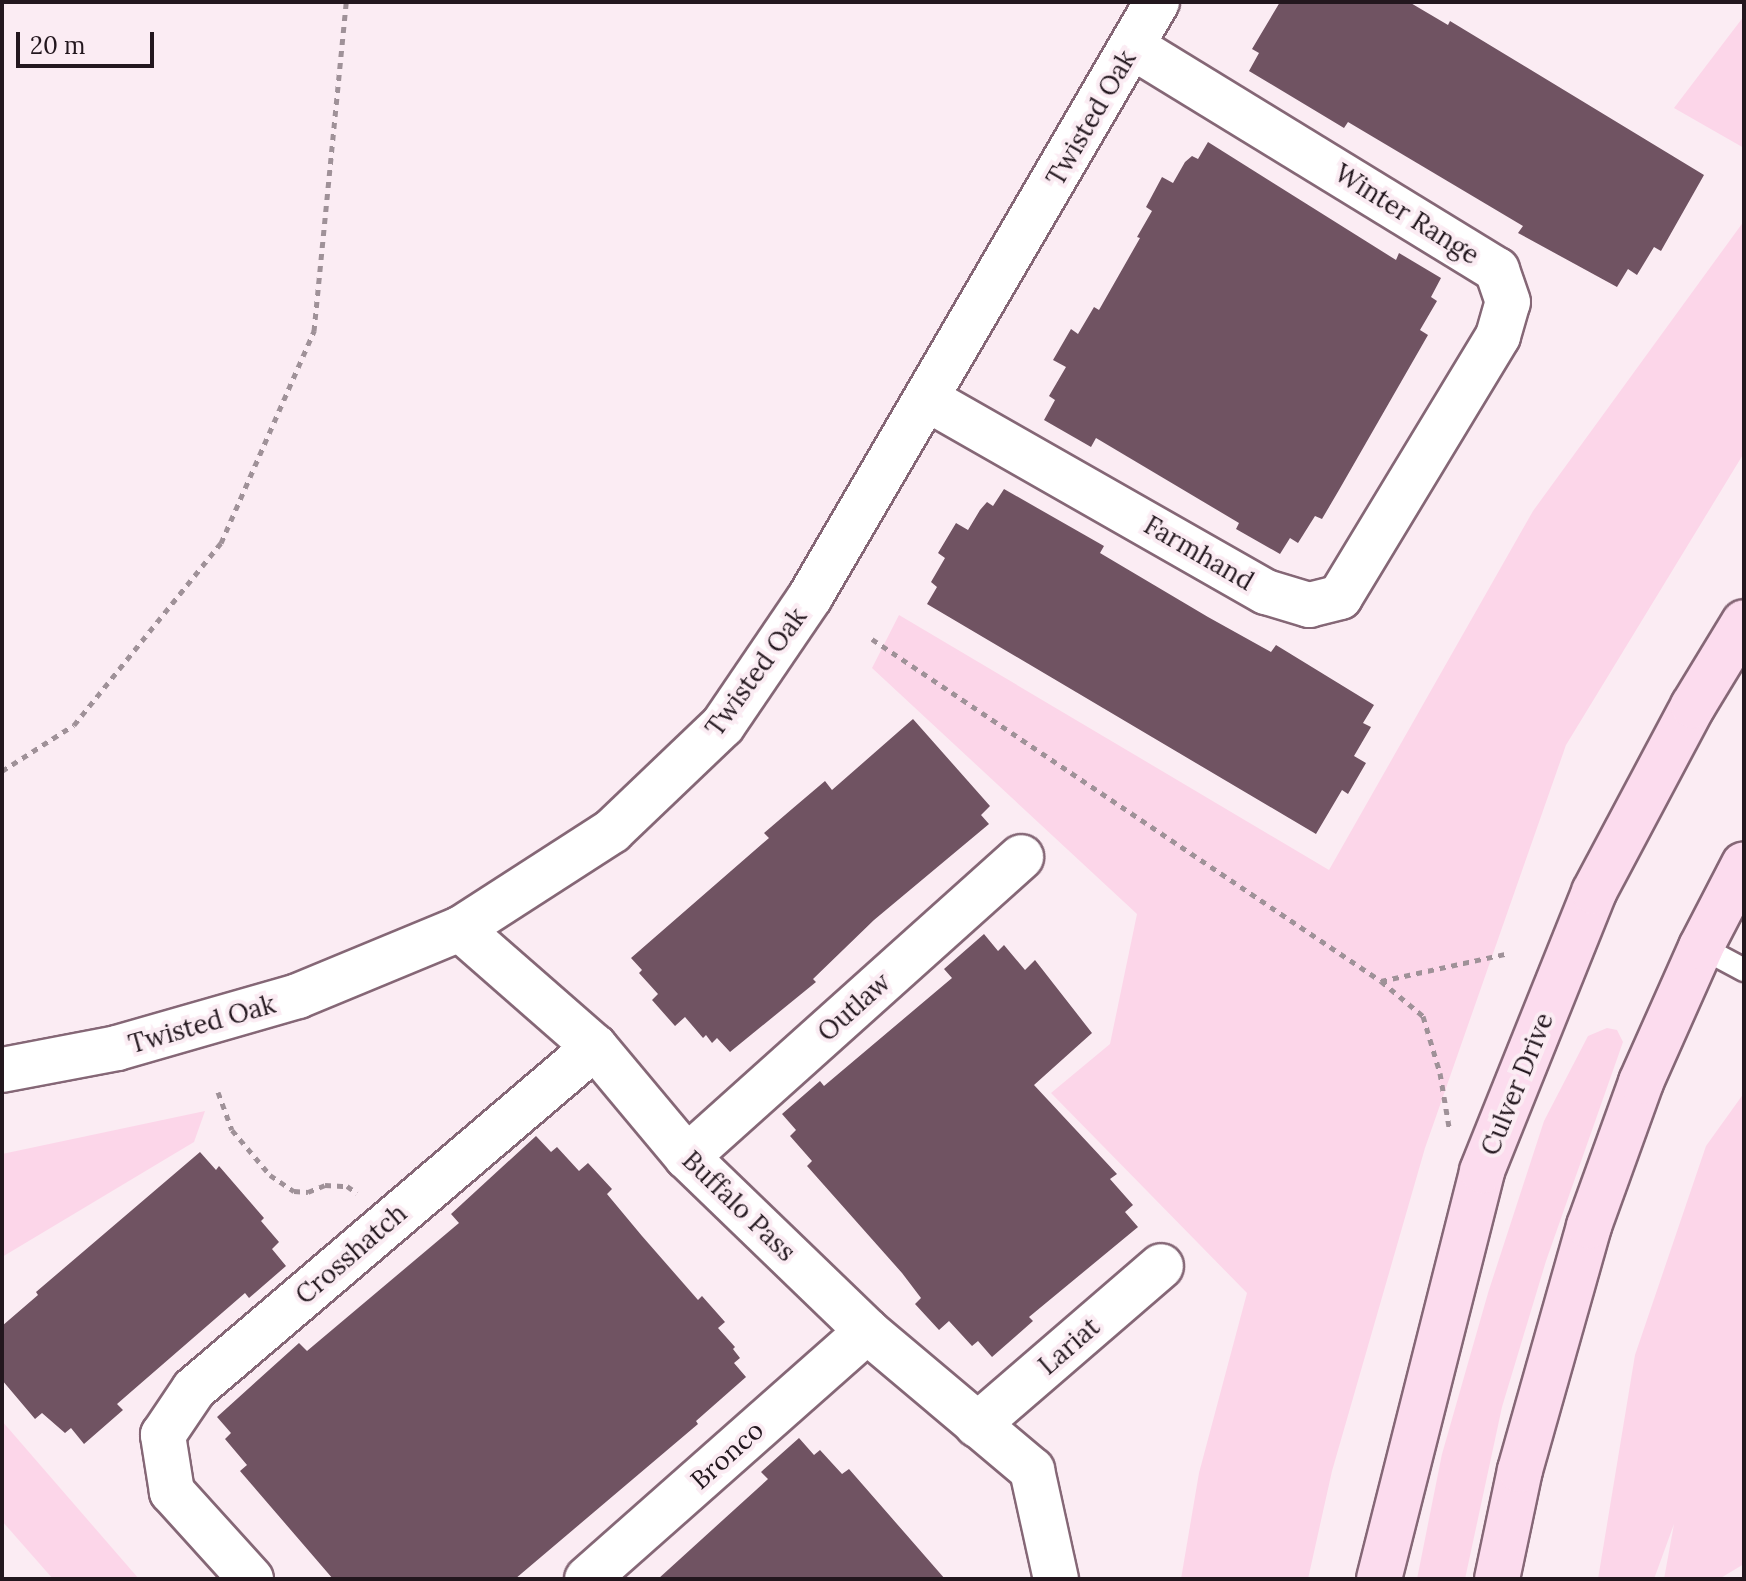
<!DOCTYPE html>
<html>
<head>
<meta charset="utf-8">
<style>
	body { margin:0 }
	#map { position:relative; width:1746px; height:1581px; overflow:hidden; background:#fbecf3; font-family:Lora,serif }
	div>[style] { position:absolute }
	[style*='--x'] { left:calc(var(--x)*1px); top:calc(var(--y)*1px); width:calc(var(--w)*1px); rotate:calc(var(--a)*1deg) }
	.green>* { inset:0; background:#fcd6e9 }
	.building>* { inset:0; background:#705362 }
	.path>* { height:5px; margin-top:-2.5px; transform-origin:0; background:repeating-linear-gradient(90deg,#9f9198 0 6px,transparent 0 12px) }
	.roads { filter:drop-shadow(2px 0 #856776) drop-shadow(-2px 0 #856776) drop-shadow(0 2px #856776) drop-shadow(0 -2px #856776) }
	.service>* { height:22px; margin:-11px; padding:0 11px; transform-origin:11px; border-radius:11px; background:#fff }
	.minor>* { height:44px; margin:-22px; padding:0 22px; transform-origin:22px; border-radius:22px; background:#fff }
	.tertiary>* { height:44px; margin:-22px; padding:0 22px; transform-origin:22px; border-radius:22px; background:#fff }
	.secondary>* { height:44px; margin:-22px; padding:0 22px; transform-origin:22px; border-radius:22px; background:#fcdcee }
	span { translate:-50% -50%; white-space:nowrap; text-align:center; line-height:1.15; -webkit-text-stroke:8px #fbecf3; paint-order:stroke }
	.street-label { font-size:26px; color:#23171e }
	.frame { position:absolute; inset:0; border:4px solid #23171e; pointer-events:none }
	.scale { position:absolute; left:16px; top:32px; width:138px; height:36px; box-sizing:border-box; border:4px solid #23171e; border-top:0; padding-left:10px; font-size:24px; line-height:28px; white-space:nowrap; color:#23171e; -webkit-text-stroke:6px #fbecf3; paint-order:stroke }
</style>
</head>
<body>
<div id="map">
	<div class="green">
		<div style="clip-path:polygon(1744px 16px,1744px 148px,1674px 108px)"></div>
		<div style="clip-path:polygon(1744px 221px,1744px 453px,1566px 745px,1425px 1148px,1332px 1471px,1308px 1579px,1181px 1579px,1199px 1473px,1247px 1293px,1051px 1093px,1110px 1044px,1137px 914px,872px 668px,899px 615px,1329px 870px,1533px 511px)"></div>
		<div style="clip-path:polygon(1607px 1028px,1617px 1030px,1623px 1042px,1546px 1261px,1502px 1407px,1465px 1579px,1417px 1579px,1442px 1454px,1488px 1293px,1544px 1121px,1588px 1036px)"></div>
		<div style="clip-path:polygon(1744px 1093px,1744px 1564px,1719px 1579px,1664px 1579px,1674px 1524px,1654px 1579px,1598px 1579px,1635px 1355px,1706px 1146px)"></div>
		<div style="clip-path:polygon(205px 1111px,194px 1142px,2px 1257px,2px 1154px)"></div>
		<div style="clip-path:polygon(2px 1421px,139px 1579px,53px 1579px,2px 1521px)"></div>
	</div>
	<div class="building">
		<div style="clip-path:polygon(1280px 2px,1409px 2px,1448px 25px,1450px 21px,1704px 175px,1661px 251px,1654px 247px,1637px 275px,1628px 269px,1617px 287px,1518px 233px,1523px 226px,1348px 122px,1344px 128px,1249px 71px,1259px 53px,1252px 49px)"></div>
		<div style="clip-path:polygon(1208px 142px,1396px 260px,1399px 253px,1441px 278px,1431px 297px,1437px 301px,1420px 330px,1428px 335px,1339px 490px,1322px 519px,1315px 516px,1298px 543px,1290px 538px,1280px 554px,1236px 529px,1239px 523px,1096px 438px,1091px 447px,1044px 420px,1055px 400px,1049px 396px,1066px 367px,1053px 360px,1071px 329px,1078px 334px,1094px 307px,1099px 310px,1140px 238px,1137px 237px,1152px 211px,1146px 207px,1162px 177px,1173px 183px,1185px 162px,1192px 156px,1198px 159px)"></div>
		<div style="clip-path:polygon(1004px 489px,1104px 546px,1100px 553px,1208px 617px,1271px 652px,1276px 645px,1374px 705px,1363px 723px,1371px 727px,1354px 756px,1366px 763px,1348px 794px,1342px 790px,1316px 834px,927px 604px,937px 587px,931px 582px,945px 558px,938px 553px,956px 523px,968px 530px,980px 510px,987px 502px,993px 506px)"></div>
		<div style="clip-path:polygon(913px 719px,990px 806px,981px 815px,989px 824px,874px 920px,813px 979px,816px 982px,730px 1052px,717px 1038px,712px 1043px,706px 1035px,703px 1038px,685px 1017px,675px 1026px,652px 1000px,658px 994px,639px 973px,642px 970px,631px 958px,769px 838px,764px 833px,792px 809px,825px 781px,832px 790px)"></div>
		<div style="clip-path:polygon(984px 934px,998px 951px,1004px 945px,1025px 970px,1035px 960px,1092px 1033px,1034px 1085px,1117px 1174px,1110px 1179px,1133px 1205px,1125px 1212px,1138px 1227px,1029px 1317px,1033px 1321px,992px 1357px,978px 1341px,972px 1346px,949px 1321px,939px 1330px,915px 1304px,921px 1298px,902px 1273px,807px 1166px,812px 1161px,790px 1136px,796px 1130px,782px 1114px,820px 1081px,824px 1086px,952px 978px,944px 969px)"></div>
		<div style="clip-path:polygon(536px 1136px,551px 1152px,557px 1147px,579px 1171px,588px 1163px,612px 1189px,607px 1194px,642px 1236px,698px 1300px,702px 1296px,725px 1322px,718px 1328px,735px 1347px,733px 1349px,740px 1358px,734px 1363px,746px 1377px,696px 1421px,698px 1424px,515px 1579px,333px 1579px,240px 1471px,247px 1465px,225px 1439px,231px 1433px,217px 1417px,299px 1343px,307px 1351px,459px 1223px,451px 1214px)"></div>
		<div style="clip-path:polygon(200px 1152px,216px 1170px,219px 1166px,264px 1218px,261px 1221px,279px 1242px,272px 1249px,286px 1266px,249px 1298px,245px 1293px,117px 1404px,123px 1410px,84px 1444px,71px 1428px,65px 1433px,42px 1413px,35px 1419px,2px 1380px,2px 1326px,38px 1295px,36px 1292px)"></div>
		<div style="clip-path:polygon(799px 1438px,814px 1455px,820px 1450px,842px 1474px,849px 1469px,945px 1579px,658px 1579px,768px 1479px,761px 1472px)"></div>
	</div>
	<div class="path">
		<div style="--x:872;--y:639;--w:613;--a:33.9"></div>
		<div style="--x:1381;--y:981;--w:55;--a:39.8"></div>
		<div style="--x:1423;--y:1016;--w:59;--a:73.4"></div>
		<div style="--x:1440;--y:1073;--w:55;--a:80.5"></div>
		<div style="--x:2;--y:771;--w:85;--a:-32.6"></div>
		<div style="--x:74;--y:725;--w:234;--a:-51.1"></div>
		<div style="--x:221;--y:543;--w:232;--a:-66.3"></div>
		<div style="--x:314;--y:331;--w:331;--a:-84.4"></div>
		<div style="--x:1381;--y:981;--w:131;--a:-12.3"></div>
		<div style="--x:218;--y:1092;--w:40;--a:69.8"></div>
		<div style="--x:232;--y:1130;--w:59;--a:49.8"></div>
		<div style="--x:270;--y:1175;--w:29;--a:34"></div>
		<div style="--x:294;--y:1191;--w:14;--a:4"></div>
		<div style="--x:308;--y:1192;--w:18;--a:-22"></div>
		<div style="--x:325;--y:1185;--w:22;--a:3"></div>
		<div style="--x:347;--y:1186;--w:12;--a:35"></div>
	</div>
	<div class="roads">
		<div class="service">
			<div style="--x:1701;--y:947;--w:49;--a:28.1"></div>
		</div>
		<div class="minor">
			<div style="--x:927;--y:399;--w:390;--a:29.7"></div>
			<div style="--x:1266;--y:592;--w:45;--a:16.8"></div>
			<div style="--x:1309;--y:605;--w:32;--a:-14"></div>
			<div style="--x:1340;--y:597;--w:305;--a:-58.8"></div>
			<div style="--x:1498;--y:336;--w:35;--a:-74"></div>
			<div style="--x:1508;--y:302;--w:34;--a:-109"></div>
			<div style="--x:1497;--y:270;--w:427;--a:-148.5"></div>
			<div style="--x:460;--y:929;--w:179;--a:41.2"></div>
			<div style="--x:595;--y:1047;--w:143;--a:50.1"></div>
			<div style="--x:687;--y:1157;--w:250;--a:44"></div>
			<div style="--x:867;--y:1331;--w:216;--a:40.1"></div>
			<div style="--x:1032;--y:1470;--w:112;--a:77.6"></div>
			<div style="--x:687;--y:1157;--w:449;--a:-41.9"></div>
			<div style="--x:977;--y:1425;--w:243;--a:-40.8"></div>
			<div style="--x:251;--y:1579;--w:118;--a:-132.2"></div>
			<div style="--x:172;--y:1492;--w:58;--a:-99"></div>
			<div style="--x:163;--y:1435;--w:55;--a:-56"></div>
			<div style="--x:194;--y:1389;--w:527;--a:-40.46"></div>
			<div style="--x:587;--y:1579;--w:374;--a:-41.5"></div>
		</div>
		<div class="tertiary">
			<div style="--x:2;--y:1070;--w:117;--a:-10.8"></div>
			<div style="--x:117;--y:1048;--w:188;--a:-16"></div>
			<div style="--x:298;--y:996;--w:175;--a:-22.5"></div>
			<div style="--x:460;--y:929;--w:181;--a:-32.8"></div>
			<div style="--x:612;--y:831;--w:153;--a:-43.7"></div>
			<div style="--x:723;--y:725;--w:155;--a:-55.8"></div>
			<div style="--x:810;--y:597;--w:689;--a:-59.75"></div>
		</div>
		<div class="secondary">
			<div style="--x:1379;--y:1579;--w:421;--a:-75.8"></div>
			<div style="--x:1482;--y:1171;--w:301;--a:-68.1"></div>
			<div style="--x:1594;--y:892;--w:211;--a:-62"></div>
			<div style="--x:1693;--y:706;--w:98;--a:-58.7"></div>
			<div style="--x:1497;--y:1579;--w:111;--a:-78.1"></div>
			<div style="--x:1520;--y:1470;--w:254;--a:-74.2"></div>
			<div style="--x:1589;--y:1226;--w:153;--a:-70.1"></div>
			<div style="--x:1641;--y:1082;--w:148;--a:-66"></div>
			<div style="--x:1701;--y:947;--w:93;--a:-62.6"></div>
		</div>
	</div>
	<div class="street-label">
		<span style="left:1091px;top:118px;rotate:-60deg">Twisted Oak</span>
		<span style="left:1407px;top:214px;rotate:32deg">Winter Range</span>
		<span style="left:1199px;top:553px;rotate:30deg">Farmhand</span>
		<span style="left:756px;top:672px;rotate:-54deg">Twisted Oak</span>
		<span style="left:854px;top:1007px;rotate:-42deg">Outlaw</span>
		<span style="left:202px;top:1024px;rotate:-16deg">Twisted Oak</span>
		<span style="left:1517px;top:1084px;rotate:-68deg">Culver Drive</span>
		<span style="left:739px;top:1206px;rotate:44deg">Buffalo Pass</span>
		<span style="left:351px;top:1254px;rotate:-41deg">Crosshatch</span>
		<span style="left:1069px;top:1346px;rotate:-41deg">Lariat</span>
		<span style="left:727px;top:1455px;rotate:-42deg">Bronco</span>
	</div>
	<div class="frame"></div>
	<div class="scale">20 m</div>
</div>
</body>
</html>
